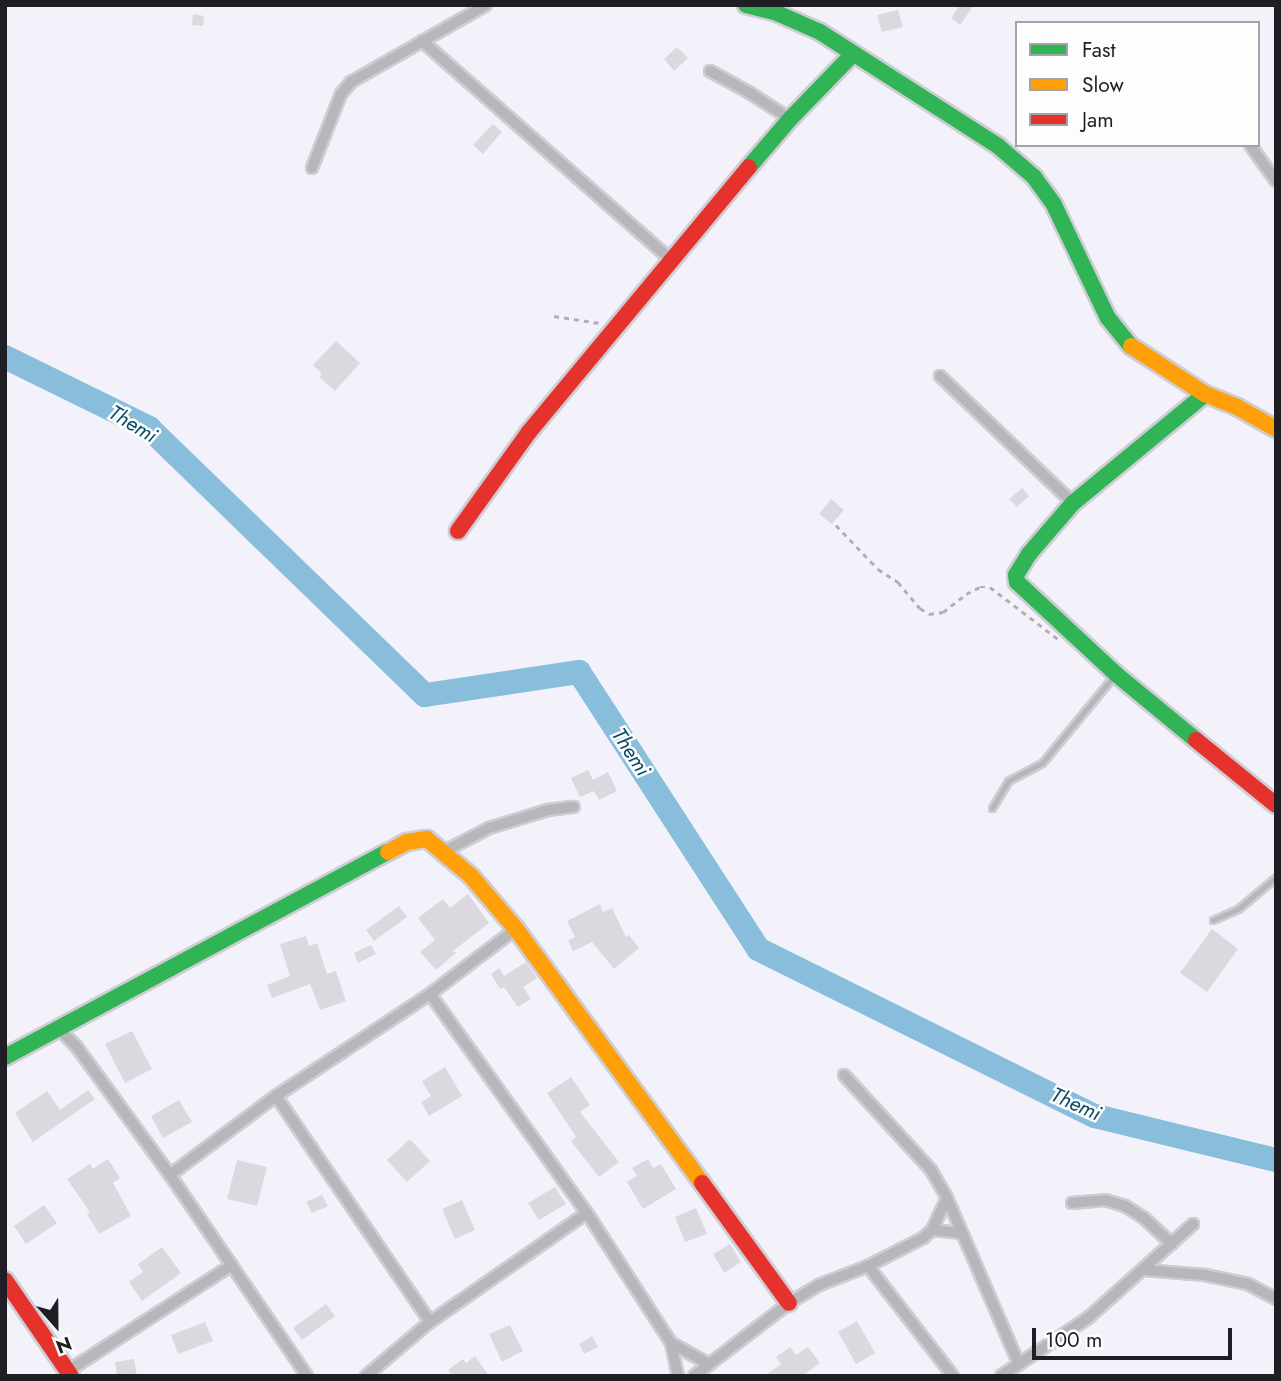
<!DOCTYPE html>
<html>
<head>
<meta charset="utf-8">
<style>
	body { margin:0 }
	#map { position:relative; width:1281px; height:1381px; overflow:hidden; background:#f3f2fb; font-family:Jost,sans-serif }
	div>[style] { position:absolute }
	[style*='--x'] { left:calc(var(--x)*1px); top:calc(var(--y)*1px); width:calc(var(--w)*1px); rotate:calc(var(--a)*1deg) }
	.river>* { height:24px; margin:-12px; padding:0 12px; transform-origin:12px; border-radius:12px; background:#88bedb }
	.building>* { inset:0; background:#dcd8df }
	.path>* { height:2.5px; margin-top:-1.25px; transform-origin:0; background:repeating-linear-gradient(90deg,#b0b0b4 0 5px,transparent 0 10px) }
	.roads { filter:drop-shadow(2px 0 #cecdd4) drop-shadow(-2px 0 #cecdd4) drop-shadow(0 2px #cecdd4) drop-shadow(0 -2px #cecdd4) }
	.lane>* { height:5px; margin:-2.5px; padding:0 2.5px; transform-origin:2.5px; border-radius:2.5px; background:#b7b7bb }
	.street>* { height:10px; margin:-5px; padding:0 5px; transform-origin:5px; border-radius:5px; background:#b7b7bb }
	.fast>* { height:16px; margin:-8px; padding:0 8px; transform-origin:8px; border-radius:8px; background:#30b455 }
	.slow>* { height:16px; margin:-8px; padding:0 8px; transform-origin:8px; border-radius:8px; background:#ff9f0a }
	.jam>* { height:16px; margin:-8px; padding:0 8px; transform-origin:8px; border-radius:8px; background:#e5322d }
	span { translate:-50% -50%; white-space:nowrap; text-align:center; line-height:1.15; -webkit-text-stroke:5px #fdfdfd; paint-order:stroke }
	.water-label { font-size:21px; color:#084a65; font-style:italic }
	.frame { position:absolute; inset:0; border:7px solid #1f1e25; pointer-events:none }
	.legend { position:absolute; left:1015px; top:21px; width:245px; height:126px; box-sizing:border-box; background:#fdfdfd; border:2px solid #a4a4a7; margin:0; padding:9px 12px; list-style:none; font-size:21px; color:#1f1e25 }
	.legend li { display:flex; align-items:center; gap:14px; height:35px }
	.legend b { width:35px; border:2px solid #a4a4a7 }
	.north { position:absolute; left:21px; top:1290px; width:70px; height:70px; -webkit-text-stroke:5px #fdfdfd; paint-order:stroke; rotate:159deg; font-size:19px; font-weight:700; line-height:28px; text-align:center; color:#1f1e25 }
	.north::after { content:''; display:block; margin:auto; width:24px; height:32px; background:#1f1e25; clip-path:polygon(50% 0,100% 100%,50% 72%,0 100%) }
	.scale { position:absolute; left:1032px; top:1328px; width:200px; height:32px; box-sizing:border-box; border:4px solid #1f1e25; border-top:0; padding-left:9px; font-size:21px; line-height:24px; white-space:nowrap; color:#1f1e25; -webkit-text-stroke:5px #fdfdfd; paint-order:stroke }
</style>
</head>
<body>
<div id="map">
	<div class="river">
		<div style="--x:5;--y:357;--w:161;--a:26.2"></div>
		<div style="--x:149;--y:428;--w:384;--a:44.1"></div>
		<div style="--x:425;--y:695;--w:156;--a:-8.5"></div>
		<div style="--x:579;--y:672;--w:330;--a:57.1"></div>
		<div style="--x:758;--y:949;--w:376;--a:26.4"></div>
		<div style="--x:1095;--y:1116;--w:186;--a:13.7"></div>
	</div>
	<div class="building">
		<div style="clip-path:polygon(960px 5px,974px 5px,960px 25px,951px 18px)"></div>
		<div style="clip-path:polygon(898px 10px,903px 27px,882px 32px,877px 15px)"></div>
		<div style="clip-path:polygon(193px 14px,204px 16px,203px 26px,192px 25px)"></div>
		<div style="clip-path:polygon(677px 47px,688px 58px,674px 71px,664px 59px)"></div>
		<div style="clip-path:polygon(493px 124px,502px 132px,483px 154px,473px 145px)"></div>
		<div style="clip-path:polygon(336px 341px,360px 363px,335px 391px,319px 377px,322px 374px,313px 365px)"></div>
		<div style="clip-path:polygon(1022px 488px,1029px 496px,1017px 507px,1009px 499px)"></div>
		<div style="clip-path:polygon(831px 499px,844px 510px,832px 524px,819px 514px)"></div>
		<div style="clip-path:polygon(588px 770px,593px 780px,608px 772px,617px 791px,599px 800px,594px 791px,580px 797px,571px 778px)"></div>
		<div style="clip-path:polygon(468px 894px,489px 923px,453px 951px,456px 953px,436px 970px,420px 952px,435px 940px,418px 918px,443px 899px,450px 908px)"></div>
		<div style="clip-path:polygon(600px 904px,603px 912px,612px 908px,626px 937px,629px 935px,639px 948px,614px 969px,592px 942px,573px 951px,568px 940px,575px 937px,567px 921px)"></div>
		<div style="clip-path:polygon(399px 906px,407px 917px,374px 941px,366px 930px)"></div>
		<div style="clip-path:polygon(1212px 929px,1238px 949px,1207px 992px,1180px 973px)"></div>
		<div style="clip-path:polygon(306px 936px,309px 946px,317px 943px,327px 974px,336px 971px,346px 1001px,320px 1010px,310px 984px,272px 998px,267px 985px,290px 976px,280px 944px)"></div>
		<div style="clip-path:polygon(371px 945px,376px 954px,358px 963px,354px 953px)"></div>
		<div style="clip-path:polygon(526px 962px,537px 978px,523px 987px,531px 999px,518px 1007px,504px 987px,500px 989px,491px 974px,499px 968px,504px 976px)"></div>
		<div style="clip-path:polygon(132px 1031px,152px 1069px,125px 1083px,105px 1044px)"></div>
		<div style="clip-path:polygon(445px 1067px,462px 1096px,429px 1116px,421px 1102px,431px 1096px,422px 1081px)"></div>
		<div style="clip-path:polygon(571px 1077px,590px 1105px,580px 1112px,619px 1162px,599px 1177px,571px 1141px,576px 1137px,547px 1093px)"></div>
		<div style="clip-path:polygon(88px 1090px,95px 1099px,33px 1142px,15px 1113px,47px 1091px,60px 1110px)"></div>
		<div style="clip-path:polygon(179px 1100px,192px 1122px,163px 1138px,151px 1116px)"></div>
		<div style="clip-path:polygon(410px 1139px,430px 1161px,407px 1182px,387px 1160px)"></div>
		<div style="clip-path:polygon(108px 1159px,120px 1178px,113px 1183px,131px 1216px,99px 1234px,87px 1214px,90px 1212px,67px 1179px,90px 1164px,93px 1169px)"></div>
		<div style="clip-path:polygon(648px 1159px,653px 1168px,661px 1164px,676px 1189px,643px 1209px,627px 1182px,637px 1176px,632px 1168px)"></div>
		<div style="clip-path:polygon(237px 1160px,267px 1167px,257px 1206px,227px 1199px)"></div>
		<div style="clip-path:polygon(555px 1187px,566px 1204px,539px 1220px,528px 1203px)"></div>
		<div style="clip-path:polygon(322px 1195px,328px 1206px,312px 1213px,306px 1202px)"></div>
		<div style="clip-path:polygon(462px 1200px,475px 1230px,455px 1239px,442px 1209px)"></div>
		<div style="clip-path:polygon(44px 1205px,57px 1223px,26px 1244px,14px 1226px)"></div>
		<div style="clip-path:polygon(696px 1208px,707px 1234px,685px 1242px,675px 1217px)"></div>
		<div style="clip-path:polygon(730px 1244px,741px 1262px,724px 1273px,713px 1254px)"></div>
		<div style="clip-path:polygon(162px 1247px,181px 1273px,142px 1301px,129px 1282px,143px 1272px,138px 1264px)"></div>
		<div style="clip-path:polygon(326px 1304px,335px 1316px,302px 1340px,293px 1328px)"></div>
		<div style="clip-path:polygon(857px 1321px,875px 1353px,856px 1364px,838px 1332px)"></div>
		<div style="clip-path:polygon(205px 1322px,213px 1341px,178px 1354px,171px 1335px)"></div>
		<div style="clip-path:polygon(510px 1325px,523px 1351px,502px 1362px,489px 1334px)"></div>
		<div style="clip-path:polygon(592px 1336px,598px 1347px,584px 1354px,579px 1344px)"></div>
		<div style="clip-path:polygon(790px 1347px,796px 1355px,808px 1347px,820px 1363px,802px 1376px,764px 1376px,781px 1364px,776px 1357px)"></div>
		<div style="clip-path:polygon(475px 1356px,489px 1376px,453px 1376px,448px 1370px,463px 1359px,466px 1363px)"></div>
		<div style="clip-path:polygon(134px 1359px,137px 1376px,117px 1376px,115px 1362px)"></div>
	</div>
	<div class="path">
		<div style="--x:554;--y:316;--w:46;--a:8.8"></div>
		<div style="--x:836;--y:525;--w:61;--a:46.3"></div>
		<div style="--x:878;--y:569;--w:24;--a:33"></div>
		<div style="--x:898;--y:582;--w:34;--a:50"></div>
		<div style="--x:920;--y:608;--w:11;--a:34"></div>
		<div style="--x:929;--y:614;--w:14;--a:-8"></div>
		<div style="--x:943;--y:612;--w:29;--a:-38"></div>
		<div style="--x:966;--y:594;--w:16;--a:-27"></div>
		<div style="--x:980;--y:587;--w:10;--a:0"></div>
		<div style="--x:990;--y:587;--w:86;--a:37.4"></div>
	</div>
	<div class="roads">
		<div class="lane">
			<div style="--x:992;--y:808;--w:31;--a:-59"></div>
			<div style="--x:1008;--y:781;--w:38;--a:-28"></div>
			<div style="--x:1042;--y:763;--w:112;--a:-50.5"></div>
			<div style="--x:1213;--y:920;--w:27;--a:-24"></div>
			<div style="--x:1238;--y:909;--w:50;--a:-40.1"></div>
		</div>
		<div class="street">
			<div style="--x:422;--y:41;--w:332;--a:41.3"></div>
			<div style="--x:710;--y:71;--w:46;--a:28.8"></div>
			<div style="--x:750;--y:93;--w:48;--a:33"></div>
			<div style="--x:1250;--y:145;--w:44;--a:54.2"></div>
			<div style="--x:312;--y:168;--w:79;--a:-68.6"></div>
			<div style="--x:341;--y:94;--w:16;--a:-50"></div>
			<div style="--x:351;--y:82;--w:155;--a:-29.7"></div>
			<div style="--x:940;--y:376;--w:184;--a:43.7"></div>
			<div style="--x:445;--y:851;--w:50;--a:-27.6"></div>
			<div style="--x:489;--y:828;--w:62;--a:-17"></div>
			<div style="--x:548;--y:810;--w:26;--a:-7"></div>
			<div style="--x:430;--y:994;--w:269;--a:54.4"></div>
			<div style="--x:587;--y:1213;--w:155;--a:57.1"></div>
			<div style="--x:671;--y:1343;--w:43;--a:28.9"></div>
			<div style="--x:57;--y:1027;--w:27;--a:45"></div>
			<div style="--x:76;--y:1046;--w:160;--a:53.9"></div>
			<div style="--x:170;--y:1175;--w:243;--a:55.7"></div>
			<div style="--x:844;--y:1075;--w:129;--a:47.5"></div>
			<div style="--x:931;--y:1170;--w:32;--a:60"></div>
			<div style="--x:947;--y:1198;--w:181;--a:66.6"></div>
			<div style="--x:276;--y:1096;--w:273;--a:55.7"></div>
			<div style="--x:170;--y:1175;--w:132;--a:-36.7"></div>
			<div style="--x:276;--y:1096;--w:185;--a:-33.5"></div>
			<div style="--x:430;--y:994;--w:108;--a:-37.1"></div>
			<div style="--x:1072;--y:1203;--w:33;--a:-5"></div>
			<div style="--x:1105;--y:1200;--w:21;--a:17"></div>
			<div style="--x:1125;--y:1206;--w:22;--a:32"></div>
			<div style="--x:1144;--y:1218;--w:38;--a:43"></div>
			<div style="--x:932;--y:1230;--w:30;--a:6"></div>
			<div style="--x:868;--y:1266;--w:139;--a:52.3"></div>
			<div style="--x:1144;--y:1270;--w:61;--a:4.7"></div>
			<div style="--x:1205;--y:1275;--w:44;--a:11.8"></div>
			<div style="--x:1248;--y:1284;--w:32;--a:28"></div>
			<div style="--x:671;--y:1343;--w:34;--a:78"></div>
			<div style="--x:68;--y:1371;--w:195;--a:-32.9"></div>
			<div style="--x:366;--y:1376;--w:84;--a:-40.2"></div>
			<div style="--x:430;--y:1322;--w:191;--a:-34.8"></div>
			<div style="--x:694;--y:1376;--w:120;--a:-37.5"></div>
			<div style="--x:789;--y:1303;--w:35;--a:-31"></div>
			<div style="--x:819;--y:1285;--w:53;--a:-21.2"></div>
			<div style="--x:868;--y:1266;--w:62;--a:-27"></div>
			<div style="--x:923;--y:1238;--w:12;--a:-42"></div>
			<div style="--x:932;--y:1230;--w:35;--a:-65"></div>
			<div style="--x:1001;--y:1376;--w:105;--a:-33.7"></div>
			<div style="--x:1088;--y:1318;--w:141;--a:-41.8"></div>
		</div>
		<div class="fast">
			<div style="--x:746;--y:5;--w:32;--a:14"></div>
			<div style="--x:777;--y:13;--w:47;--a:23.8"></div>
			<div style="--x:820;--y:32;--w:211;--a:32.6"></div>
			<div style="--x:998;--y:146;--w:48;--a:40.7"></div>
			<div style="--x:1034;--y:177;--w:34;--a:54"></div>
			<div style="--x:1054;--y:205;--w:125;--a:64.5"></div>
			<div style="--x:1108;--y:318;--w:36;--a:51"></div>
			<div style="--x:749;--y:167;--w:63;--a:-49.5"></div>
			<div style="--x:790;--y:119;--w:91;--a:-45.9"></div>
			<div style="--x:1196;--y:740;--w:104;--a:-140.5"></div>
			<div style="--x:1116;--y:674;--w:135;--a:-137.1"></div>
			<div style="--x:1017;--y:582;--w:7;--a:-98"></div>
			<div style="--x:1016;--y:575;--w:25;--a:-58"></div>
			<div style="--x:1029;--y:554;--w:67;--a:-49.2"></div>
			<div style="--x:1073;--y:503;--w:171;--a:-39.5"></div>
			<div style="--x:5;--y:1057;--w:434;--a:-28.2"></div>
		</div>
		<div class="slow">
			<div style="--x:1131;--y:346;--w:88;--a:33"></div>
			<div style="--x:1205;--y:394;--w:35;--a:22"></div>
			<div style="--x:1237;--y:407;--w:45;--a:29.4"></div>
			<div style="--x:388;--y:852;--w:21;--a:-28"></div>
			<div style="--x:407;--y:842;--w:20;--a:-9"></div>
			<div style="--x:427;--y:839;--w:57;--a:40.1"></div>
			<div style="--x:471;--y:876;--w:70;--a:49.7"></div>
			<div style="--x:516;--y:929;--w:315;--a:53.8"></div>
		</div>
		<div class="jam">
			<div style="--x:458;--y:531;--w:122;--a:-54.4"></div>
			<div style="--x:529;--y:432;--w:344;--a:-50.3"></div>
			<div style="--x:1196;--y:740;--w:103;--a:39.1"></div>
			<div style="--x:702;--y:1183;--w:148;--a:54.1"></div>
			<div style="--x:5;--y:1280;--w:116;--a:55.5"></div>
		</div>
	</div>
	<div class="water-label">
		<span style="left:133px;top:424px;rotate:31deg">Themi</span>
		<span style="left:631px;top:752px;rotate:57deg">Themi</span>
		<span style="left:1076px;top:1104px;rotate:24deg">Themi</span>
	</div>
	<div class="frame"></div>
	<ul class="legend">
	<li><b style="height:9px;background:#30b455"></b>Fast</li>
	<li><b style="height:9px;background:#ff9f0a"></b>Slow</li>
	<li><b style="height:9px;background:#e5322d"></b>Jam</li>
	</ul>
	<div class="north">N</div>
	<div class="scale">100 m</div>
</div>
</body>
</html>
